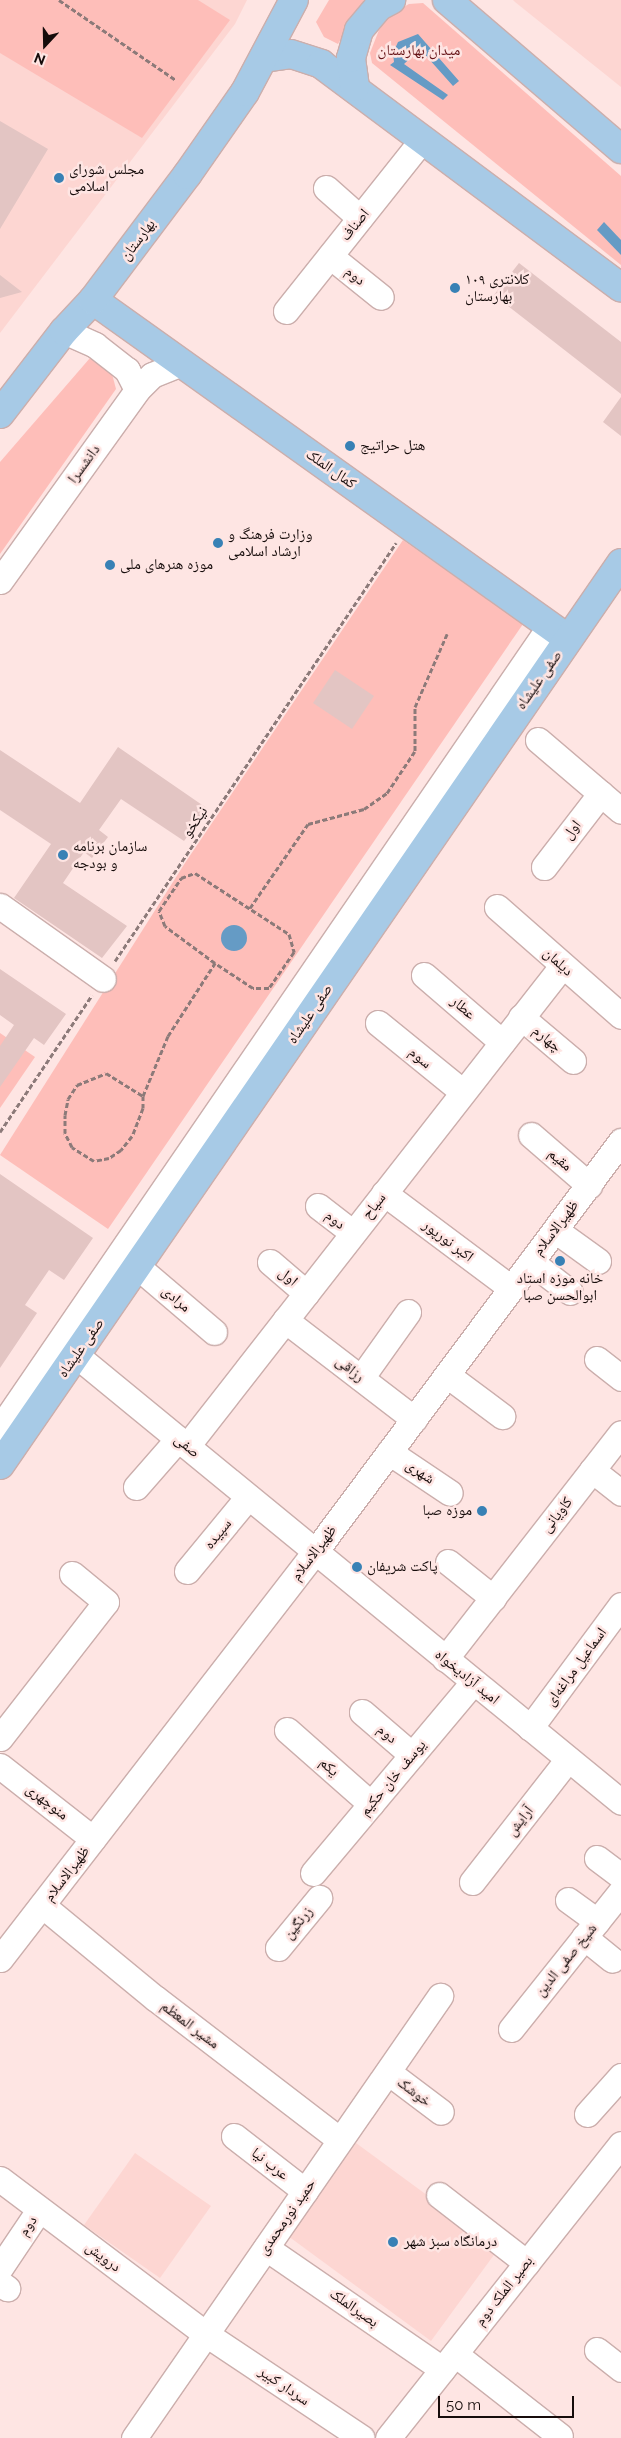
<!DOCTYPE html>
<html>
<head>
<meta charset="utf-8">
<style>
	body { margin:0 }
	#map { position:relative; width:621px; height:2438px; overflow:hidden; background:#fee5e3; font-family:Raleway,"Noto Naskh Arabic",sans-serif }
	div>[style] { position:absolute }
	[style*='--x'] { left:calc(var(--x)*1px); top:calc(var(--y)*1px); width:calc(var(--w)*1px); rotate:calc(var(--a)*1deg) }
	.built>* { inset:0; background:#fdd6d2 }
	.green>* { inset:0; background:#febeb9 }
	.water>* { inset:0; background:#659bc5 }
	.round { border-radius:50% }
	.building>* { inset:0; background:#e3c5c3 }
	.path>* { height:3px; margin-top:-1.5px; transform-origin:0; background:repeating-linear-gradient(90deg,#8c7a79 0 5px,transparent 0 7.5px) }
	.roads { filter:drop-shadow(1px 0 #cbaeac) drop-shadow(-1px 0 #cbaeac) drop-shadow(0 1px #cbaeac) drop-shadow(0 -1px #cbaeac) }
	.minor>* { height:25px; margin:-12.5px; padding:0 12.5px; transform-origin:12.5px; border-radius:12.5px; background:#fff }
	.major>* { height:28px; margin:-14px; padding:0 14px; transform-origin:14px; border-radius:14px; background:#a7cae6 }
	.dots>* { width:14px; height:14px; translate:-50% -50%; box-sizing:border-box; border:2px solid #fee5e3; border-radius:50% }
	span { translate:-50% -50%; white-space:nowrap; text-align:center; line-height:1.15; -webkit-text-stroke:5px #fee5e3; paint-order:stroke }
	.park-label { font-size:15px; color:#671619 }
	.poi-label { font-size:15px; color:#160c0b }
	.left { translate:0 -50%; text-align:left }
	.right { translate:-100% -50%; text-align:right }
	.street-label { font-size:15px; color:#160c0b }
	.north { position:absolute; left:20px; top:20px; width:50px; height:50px; -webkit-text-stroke:4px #fee5e3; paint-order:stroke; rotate:201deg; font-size:14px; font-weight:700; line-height:20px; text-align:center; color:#160c0b }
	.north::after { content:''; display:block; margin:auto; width:18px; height:22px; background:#160c0b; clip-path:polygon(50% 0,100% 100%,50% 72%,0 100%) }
	.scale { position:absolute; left:438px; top:2396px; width:136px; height:22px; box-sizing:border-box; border:2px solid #160c0b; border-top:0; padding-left:6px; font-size:15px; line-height:18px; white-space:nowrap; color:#160c0b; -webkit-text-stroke:4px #fee5e3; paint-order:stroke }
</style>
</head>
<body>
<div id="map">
	<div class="built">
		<div style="clip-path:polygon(0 0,247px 0,235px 24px,0 333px)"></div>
		<div style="clip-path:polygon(513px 0,621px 0,621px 87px,515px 2px)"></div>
		<div style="clip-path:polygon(356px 2143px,499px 2248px,431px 2341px,288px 2236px)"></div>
		<div style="clip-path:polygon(135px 2153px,211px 2206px,160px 2278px,84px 2225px)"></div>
	</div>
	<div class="green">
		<div style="clip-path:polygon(0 0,198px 0,230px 20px,142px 138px,0 53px)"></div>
		<div style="clip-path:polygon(329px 0,364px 0,338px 44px,324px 37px,316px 22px)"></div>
		<div style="clip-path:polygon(423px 3px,621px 176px,621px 265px,372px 63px,370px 53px,379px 30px,391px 14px,409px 4px)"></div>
		<div style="clip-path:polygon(90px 358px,111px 370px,116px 389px,0 554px,0 462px)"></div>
		<div style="clip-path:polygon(403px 540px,523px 624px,108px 1229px,0 1155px,185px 863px)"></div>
		<div style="clip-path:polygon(0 1033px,35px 1057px,0 1108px)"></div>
	</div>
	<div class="water">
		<div style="clip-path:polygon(418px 34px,459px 81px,453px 86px,420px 49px,404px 64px,448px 95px,443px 100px,390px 65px,394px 62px,393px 53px,398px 42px)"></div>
		<div style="clip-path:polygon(604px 222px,621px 240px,621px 255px,597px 230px)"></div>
		<div class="round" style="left:221px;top:925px;width:26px;height:26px"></div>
	</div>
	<div class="building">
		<div style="clip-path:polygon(0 121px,48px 149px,0 229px)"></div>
		<div style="clip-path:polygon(519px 263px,621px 342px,621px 394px,494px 295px)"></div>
		<div style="clip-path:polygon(0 275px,22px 292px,0 298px)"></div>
		<div style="clip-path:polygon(621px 397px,621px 436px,603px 422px)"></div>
		<div style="clip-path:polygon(335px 670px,374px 696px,352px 729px,313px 703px)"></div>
		<div style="clip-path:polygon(118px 747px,208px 809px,184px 841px,121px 799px,99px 830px,108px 837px,92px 858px,84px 852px,63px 883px,127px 926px,102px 958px,14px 898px,51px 844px,0 810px,0 750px,80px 803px)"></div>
		<div style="clip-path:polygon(0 969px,66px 1014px,44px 1045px,34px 1038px,0 1087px,0 1046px,14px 1025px,0 1015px)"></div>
		<div style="clip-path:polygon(0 1174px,93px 1238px,64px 1280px,49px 1270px,25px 1305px,37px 1313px,0 1368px)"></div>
	</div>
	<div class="path">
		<div style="--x:59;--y:0;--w:142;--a:34.4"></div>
		<div style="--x:250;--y:908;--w:102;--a:-55.4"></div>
		<div style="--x:308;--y:824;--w:58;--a:-15"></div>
		<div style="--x:364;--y:809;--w:28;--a:-35"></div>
		<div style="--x:387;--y:793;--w:50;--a:-56.3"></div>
		<div style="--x:415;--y:751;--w:44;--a:-90"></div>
		<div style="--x:415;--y:707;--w:80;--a:-66.3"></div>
		<div style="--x:115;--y:961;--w:504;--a:-56.09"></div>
		<div style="--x:106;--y:1073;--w:44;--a:31.9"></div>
		<div style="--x:143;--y:1096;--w:12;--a:90"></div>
		<div style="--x:143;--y:1108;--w:30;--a:111"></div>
		<div style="--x:132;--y:1136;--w:18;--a:128"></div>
		<div style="--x:121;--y:1150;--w:14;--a:146"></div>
		<div style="--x:109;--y:1158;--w:15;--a:169"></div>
		<div style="--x:94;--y:1161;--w:26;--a:-148"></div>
		<div style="--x:72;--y:1147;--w:16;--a:-117"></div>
		<div style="--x:65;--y:1133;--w:18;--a:-90"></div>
		<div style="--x:65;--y:1115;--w:16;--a:-79"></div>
		<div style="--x:68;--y:1099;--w:17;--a:-57"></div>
		<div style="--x:77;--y:1085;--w:31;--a:-22"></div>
		<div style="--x:143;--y:1096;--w:65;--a:-67.4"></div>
		<div style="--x:168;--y:1036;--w:87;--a:-57.2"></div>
		<div style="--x:215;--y:963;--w:62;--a:-143.5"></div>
		<div style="--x:165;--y:926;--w:16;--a:-112"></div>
		<div style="--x:159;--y:911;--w:40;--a:-56"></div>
		<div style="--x:181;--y:878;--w:15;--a:-20"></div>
		<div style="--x:195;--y:873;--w:112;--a:33"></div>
		<div style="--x:289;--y:934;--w:19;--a:74"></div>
		<div style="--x:294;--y:952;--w:44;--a:124.8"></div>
		<div style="--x:269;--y:988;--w:16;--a:180"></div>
		<div style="--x:253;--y:988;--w:45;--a:-146.7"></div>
		<div style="--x:0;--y:1132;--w:165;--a:-56.1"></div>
	</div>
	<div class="roads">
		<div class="minor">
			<div style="--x:326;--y:188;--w:45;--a:41.4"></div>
			<div style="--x:330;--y:256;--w:65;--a:38.8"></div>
			<div style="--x:286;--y:311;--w:220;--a:-51.5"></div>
			<div style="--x:64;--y:331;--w:34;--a:24"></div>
			<div style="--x:95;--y:345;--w:41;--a:38"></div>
			<div style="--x:127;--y:370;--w:22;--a:63"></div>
			<div style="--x:0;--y:581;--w:235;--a:-54.3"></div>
			<div style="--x:137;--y:390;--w:21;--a:-45"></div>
			<div style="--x:152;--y:375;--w:31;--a:-22"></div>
			<div style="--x:538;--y:740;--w:109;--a:40.5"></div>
			<div style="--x:544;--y:867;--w:93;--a:-52.4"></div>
			<div style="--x:0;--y:906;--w:126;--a:35.3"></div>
			<div style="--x:497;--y:907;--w:165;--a:41.3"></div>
			<div style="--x:424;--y:975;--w:103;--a:40.7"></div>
			<div style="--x:521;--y:1017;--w:68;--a:40.2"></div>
			<div style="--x:378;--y:1023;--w:109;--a:39.1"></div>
			<div style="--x:531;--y:1135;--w:77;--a:40.8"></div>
			<div style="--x:384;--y:1193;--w:159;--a:36.8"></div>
			<div style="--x:318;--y:1206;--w:44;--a:37.6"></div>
			<div style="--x:555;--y:1230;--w:53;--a:35.8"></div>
			<div style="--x:270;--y:1262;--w:48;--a:40.7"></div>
			<div style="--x:531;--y:1262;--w:49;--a:37.6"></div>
			<div style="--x:138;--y:1267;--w:100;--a:40.5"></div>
			<div style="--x:285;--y:1320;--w:163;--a:37.5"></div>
			<div style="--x:60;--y:1342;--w:725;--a:39.35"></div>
			<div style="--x:597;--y:1359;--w:31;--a:38"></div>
			<div style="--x:447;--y:1375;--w:69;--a:36.7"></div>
			<div style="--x:361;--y:1378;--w:81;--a:-54.5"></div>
			<div style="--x:0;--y:1428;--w:972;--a:-55.56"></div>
			<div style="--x:187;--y:1446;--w:609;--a:-52"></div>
			<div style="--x:389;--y:1452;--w:73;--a:33.9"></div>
			<div style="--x:592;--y:1470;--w:37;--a:38"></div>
			<div style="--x:136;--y:1487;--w:64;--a:-48.8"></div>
			<div style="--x:448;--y:1562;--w:58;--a:38.7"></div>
			<div style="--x:187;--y:1571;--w:96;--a:-50.5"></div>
			<div style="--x:445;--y:1659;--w:286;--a:-52.1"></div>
			<div style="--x:362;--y:1712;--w:66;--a:40.7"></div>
			<div style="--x:530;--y:1728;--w:153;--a:-53.5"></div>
			<div style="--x:287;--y:1730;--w:112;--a:41.4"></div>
			<div style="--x:0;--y:1738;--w:172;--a:-52.1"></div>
			<div style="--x:106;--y:1602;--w:44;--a:-140.5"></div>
			<div style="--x:0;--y:1766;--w:118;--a:38.1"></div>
			<div style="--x:597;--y:1858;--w:30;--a:37"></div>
			<div style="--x:313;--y:1873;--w:249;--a:-50"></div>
			<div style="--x:472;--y:1882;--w:156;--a:-52"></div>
			<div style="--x:568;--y:1900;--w:36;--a:36"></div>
			<div style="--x:42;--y:1905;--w:146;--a:39.5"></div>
			<div style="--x:155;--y:1998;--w:233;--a:37.5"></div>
			<div style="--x:584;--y:1937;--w:36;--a:39"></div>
			<div style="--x:278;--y:1948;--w:65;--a:-50.6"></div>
			<div style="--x:0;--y:1959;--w:513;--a:-52.28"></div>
			<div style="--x:314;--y:1553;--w:514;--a:-53.31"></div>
			<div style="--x:511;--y:2029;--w:176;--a:-51.4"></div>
			<div style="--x:388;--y:2072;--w:66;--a:37"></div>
			<div style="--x:587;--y:2114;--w:51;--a:-48.2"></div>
			<div style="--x:234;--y:2136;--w:90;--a:37.8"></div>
			<div style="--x:0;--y:2179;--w:258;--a:37"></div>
			<div style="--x:206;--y:2334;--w:187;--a:33.7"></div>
			<div style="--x:439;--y:2195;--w:111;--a:37.7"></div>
			<div style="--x:266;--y:2248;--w:214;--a:34.5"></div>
			<div style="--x:0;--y:2268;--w:70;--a:-56.1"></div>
			<div style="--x:0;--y:2283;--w:9;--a:36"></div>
			<div style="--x:597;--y:2350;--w:31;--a:38"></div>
			<div style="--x:455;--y:2354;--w:133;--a:38"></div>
			<div style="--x:134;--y:2438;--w:538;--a:-55.3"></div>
			<div style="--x:388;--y:2438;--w:375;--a:-51.6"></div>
		</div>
		<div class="major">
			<div style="--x:447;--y:0;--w:229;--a:40.6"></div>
			<div style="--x:264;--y:58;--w:27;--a:-8"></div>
			<div style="--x:291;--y:54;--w:32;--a:18"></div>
			<div style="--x:321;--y:64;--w:374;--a:36.7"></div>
			<div style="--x:355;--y:87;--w:29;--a:-98"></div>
			<div style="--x:351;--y:58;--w:29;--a:-74"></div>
			<div style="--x:359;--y:30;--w:30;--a:-50"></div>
			<div style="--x:378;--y:7;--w:15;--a:-28"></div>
			<div style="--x:93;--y:300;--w:582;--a:35.49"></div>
			<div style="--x:0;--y:414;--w:105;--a:-52.4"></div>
			<div style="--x:64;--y:331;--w:42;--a:-46.9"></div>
			<div style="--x:93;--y:300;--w:156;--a:-53.1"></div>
			<div style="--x:187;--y:175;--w:101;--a:-55.1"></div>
			<div style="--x:245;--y:92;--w:104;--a:-62"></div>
			<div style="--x:0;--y:1465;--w:1095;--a:-55.45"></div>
		</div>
	</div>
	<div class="dots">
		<div style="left:59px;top:178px;background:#3881b5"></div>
		<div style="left:455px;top:288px;background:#3881b5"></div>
		<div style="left:350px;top:446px;background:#3881b5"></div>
		<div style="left:218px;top:543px;background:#3881b5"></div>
		<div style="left:110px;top:565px;background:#3881b5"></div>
		<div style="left:63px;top:855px;background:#3881b5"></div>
		<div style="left:560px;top:1261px;background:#3881b5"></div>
		<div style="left:482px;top:1511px;background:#3881b5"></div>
		<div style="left:357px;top:1567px;background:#3881b5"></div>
		<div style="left:393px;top:2242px;background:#3881b5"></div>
	</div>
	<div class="park-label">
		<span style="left:419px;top:51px">میدان بهارستان</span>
	</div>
	<div class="poi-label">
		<span class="left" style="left:69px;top:178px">مجلس شورای<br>اسلامی</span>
		<span class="left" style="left:465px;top:288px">کلانتری ۱۰۹<br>بهارستان</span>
		<span class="left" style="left:360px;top:446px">هتل حراتیج</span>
		<span class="left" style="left:228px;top:543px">وزارت فرهنگ و<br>ارشاد اسلامی</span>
		<span class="left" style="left:120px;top:565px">موزه هنرهای ملی</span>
		<span class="left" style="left:73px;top:855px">سازمان برنامه<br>و بودجه</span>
		<span style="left:560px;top:1287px">خانه موزه استاد<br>ابوالحسن صبا</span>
		<span class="right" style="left:472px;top:1511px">موزه صبا</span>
		<span class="left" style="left:367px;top:1567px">پاکت شریفان</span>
		<span class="left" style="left:404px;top:2242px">درمانگاه سبز شهر</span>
	</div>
	<div class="street-label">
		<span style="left:355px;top:225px;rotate:-51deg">اصناف</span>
		<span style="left:138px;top:240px;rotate:-53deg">بهارستان</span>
		<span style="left:355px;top:276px;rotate:38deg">دوم</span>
		<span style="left:84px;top:464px;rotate:-54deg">دانشسرا</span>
		<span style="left:331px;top:469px;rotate:35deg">کمال الملک</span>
		<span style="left:539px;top:680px;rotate:-55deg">صفی علیشاه</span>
		<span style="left:195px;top:822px;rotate:-56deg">نیکخو</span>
		<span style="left:572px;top:830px;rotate:-52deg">اول</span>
		<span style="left:558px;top:962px;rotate:42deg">دیلمان</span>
		<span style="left:463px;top:1008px;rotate:41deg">عطار</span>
		<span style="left:310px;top:1014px;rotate:-56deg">صفی علیشاه</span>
		<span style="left:547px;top:1039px;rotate:40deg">چهارم</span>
		<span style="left:420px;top:1058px;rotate:40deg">سوم</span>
		<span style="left:560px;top:1160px;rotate:41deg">مقیم</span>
		<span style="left:374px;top:1206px;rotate:-52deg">سیاح</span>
		<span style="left:335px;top:1220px;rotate:38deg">دوم</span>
		<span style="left:556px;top:1228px;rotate:-53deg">ظهیرالاسلام</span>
		<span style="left:448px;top:1241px;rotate:37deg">اکبر نورپور</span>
		<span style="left:288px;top:1277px;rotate:40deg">اول</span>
		<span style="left:176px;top:1299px;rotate:40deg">مرادی</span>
		<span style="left:81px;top:1348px;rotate:-55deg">صفی علیشاه</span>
		<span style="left:350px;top:1369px;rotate:39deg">رزاقی</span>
		<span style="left:187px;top:1446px;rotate:40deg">صفی</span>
		<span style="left:420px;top:1472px;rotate:34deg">شهری</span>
		<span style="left:557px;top:1515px;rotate:-52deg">کاویانی</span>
		<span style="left:218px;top:1534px;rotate:-51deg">سپیده</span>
		<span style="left:314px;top:1553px;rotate:-53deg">ظهیرالاسلام</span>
		<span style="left:576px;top:1667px;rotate:-54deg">اسماعیل مراغه‌ای</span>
		<span style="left:467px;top:1677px;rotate:39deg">امید آزادیخواه</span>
		<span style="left:387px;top:1734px;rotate:40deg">دوم</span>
		<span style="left:329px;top:1767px;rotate:42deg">یکم</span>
		<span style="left:393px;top:1778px;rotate:-50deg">یوسف خان حکیم</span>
		<span style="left:47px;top:1802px;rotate:38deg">منوچهری</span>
		<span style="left:520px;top:1821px;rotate:-52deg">آرایش</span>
		<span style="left:67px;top:1874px;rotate:-53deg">ظهیرالاسلام</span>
		<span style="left:298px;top:1923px;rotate:-51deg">زرنگین</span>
		<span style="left:566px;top:1960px;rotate:-51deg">شیخ صفی الدین</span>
		<span style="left:190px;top:2025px;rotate:37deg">مشیر المعظم</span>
		<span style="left:414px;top:2092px;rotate:37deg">خوشک</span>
		<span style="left:270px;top:2164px;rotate:38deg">عرب نیا</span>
		<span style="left:287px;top:2217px;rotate:-55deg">حمید نورمحمدی</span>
		<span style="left:28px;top:2226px;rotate:-56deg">دوم</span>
		<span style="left:103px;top:2257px;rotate:37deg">درویش</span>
		<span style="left:504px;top:2291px;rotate:-52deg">بصیر الملک دوم</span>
		<span style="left:354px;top:2308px;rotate:35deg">بصیرالملک</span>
		<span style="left:284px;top:2386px;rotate:34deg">سردار کبیر</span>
	</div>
	<div class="north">N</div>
	<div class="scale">50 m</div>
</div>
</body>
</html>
